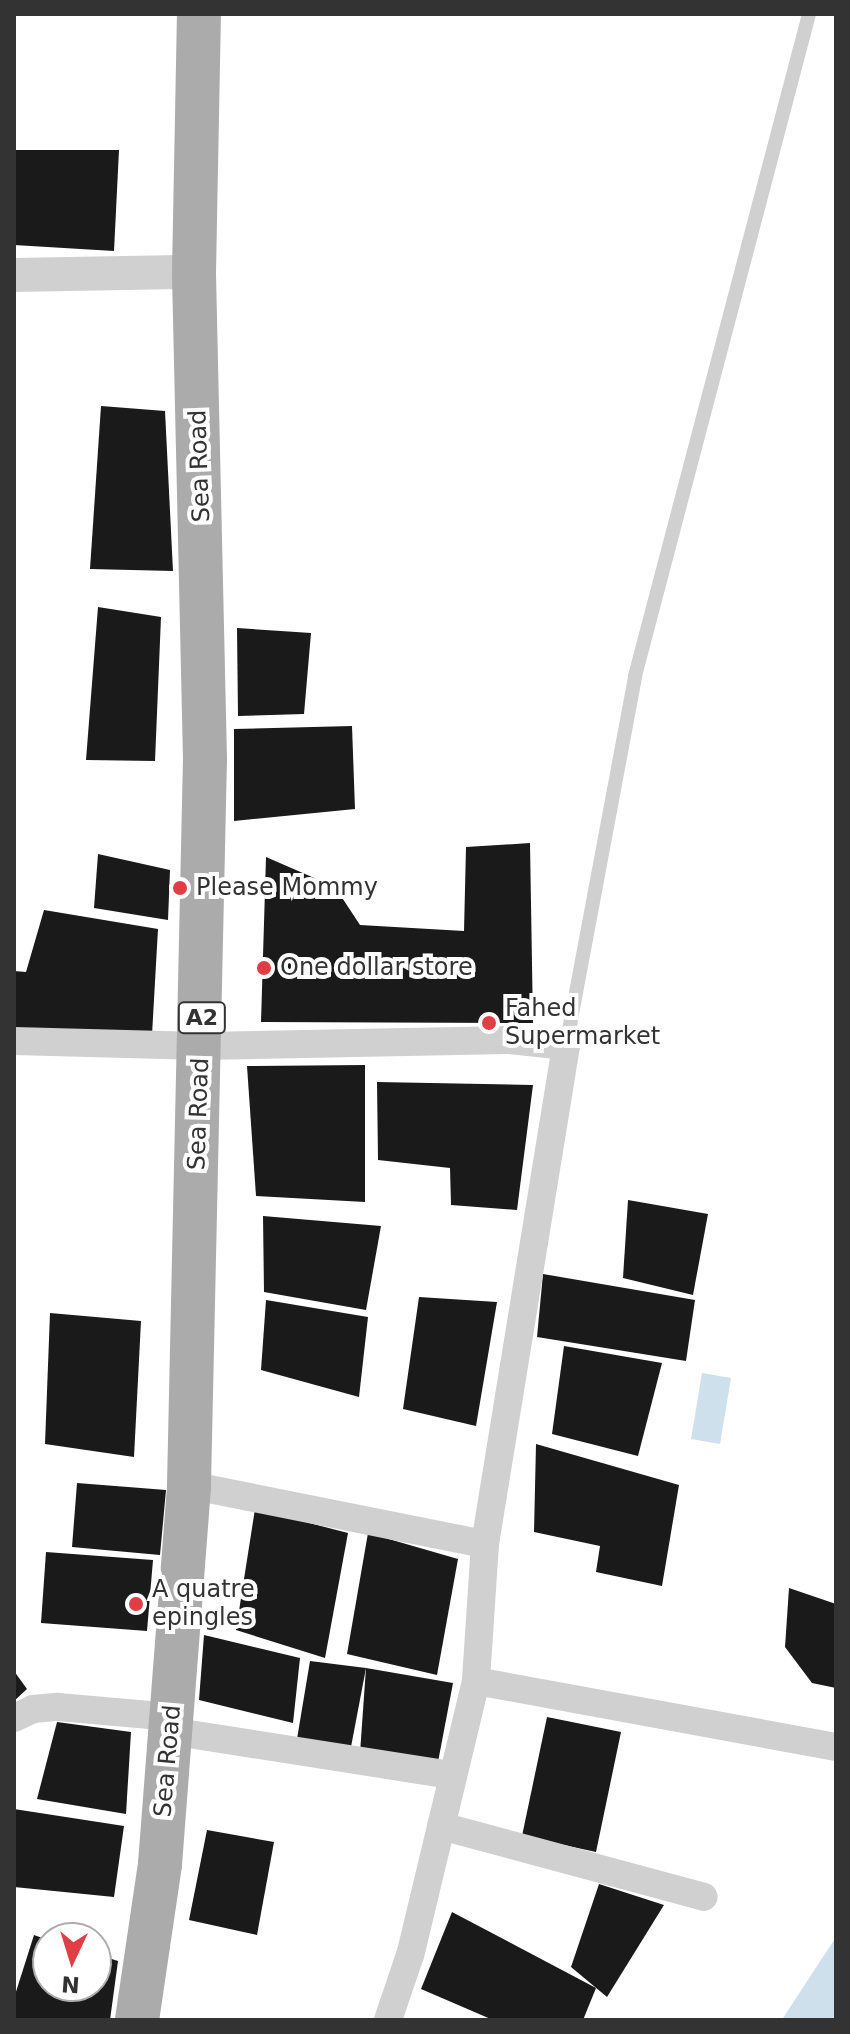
<!DOCTYPE html>
<html>
<head>
<meta charset="utf-8">
<style>
	body { margin:0 }
	#map { position:relative; width:850px; height:2034px; overflow:hidden; background:#fff; font-family:"DejaVu Sans",sans-serif }
	div>[style] { position:absolute }
	[style*='--x'] { left:calc(var(--x)*1px); top:calc(var(--y)*1px); width:calc(var(--w)*1px); rotate:calc(var(--a)*1deg) }
	.water>* { inset:0; background:#cfe0ed }
	.building>* { inset:0; background:#1a1a1a }
	.service>* { height:14px; margin:-7px; padding:0 7px; transform-origin:7px; border-radius:7px; background:#d0d0d0 }
	.minor>* { height:28px; margin:-14px; padding:0 14px; transform-origin:14px; border-radius:14px; background:#d0d0d0 }
	.tertiary>* { height:34px; margin:-17px; padding:0 17px; transform-origin:17px; border-radius:17px; background:#d0d0d0 }
	.primary>* { height:44px; margin:-22px; padding:0 22px; transform-origin:22px; border-radius:22px; background:#ababab }
	.dots>* { width:22px; height:22px; translate:-50% -50%; box-sizing:border-box; border:4px solid #fff; border-radius:50% }
	span { translate:-50% -50%; white-space:nowrap; text-align:center; line-height:1.15; -webkit-text-stroke:8px #fff; paint-order:stroke }
	.shield-label span { padding:2px 6px; background:#fff; border:2px solid; border-radius:6px; -webkit-text-stroke-width:0 }
	.shield-label { font-size:22px; color:#333; font-weight:700 }
	.street-label { font-size:24px; color:#333 }
	.poi-label { font-size:24px; color:#333 }
	.left { translate:0 -50%; text-align:left }
	.frame { position:absolute; inset:0; border:16px solid #333; pointer-events:none }
	.north { position:absolute; left:32px; top:1922px; width:80px; height:80px; box-sizing:border-box; background:#fff; border:2px solid #adadad; border-radius:50%; rotate:184deg; font-size:22px; font-weight:700; line-height:32px; text-align:center; color:#333 }
	.north::after { content:''; display:block; margin:auto; width:28px; height:36px; background:#e03e44; clip-path:polygon(50% 0,100% 100%,50% 72%,0 100%) }
</style>
</head>
<body>
<div id="map">
	<div class="water">
		<div style="clip-path:polygon(702px 1373px,731px 1378px,720px 1444px,691px 1439px)"></div>
		<div style="clip-path:polygon(836px 1937px,836px 2020px,781px 2020px,783px 2018px)"></div>
	</div>
	<div class="building">
		<div style="clip-path:polygon(14px 150px,119px 150px,114px 251px,14px 245px)"></div>
		<div style="clip-path:polygon(101px 406px,165px 411px,173px 571px,90px 569px)"></div>
		<div style="clip-path:polygon(98px 607px,161px 617px,155px 761px,86px 760px)"></div>
		<div style="clip-path:polygon(237px 628px,311px 633px,304px 714px,238px 716px)"></div>
		<div style="clip-path:polygon(352px 726px,355px 809px,234px 821px,234px 729px)"></div>
		<div style="clip-path:polygon(530px 843px,533px 1023px,261px 1022px,266px 857px,335px 887px,360px 925px,464px 931px,466px 847px)"></div>
		<div style="clip-path:polygon(98px 854px,170px 870px,168px 920px,94px 908px)"></div>
		<div style="clip-path:polygon(44px 910px,158px 929px,152px 1035px,14px 1030px,14px 971px,26px 972px)"></div>
		<div style="clip-path:polygon(365px 1065px,365px 1202px,256px 1196px,247px 1066px)"></div>
		<div style="clip-path:polygon(377px 1082px,533px 1085px,517px 1210px,451px 1205px,450px 1168px,378px 1160px)"></div>
		<div style="clip-path:polygon(628px 1200px,708px 1214px,693px 1295px,623px 1278px)"></div>
		<div style="clip-path:polygon(263px 1216px,381px 1226px,366px 1310px,264px 1292px)"></div>
		<div style="clip-path:polygon(543px 1274px,695px 1300px,686px 1361px,537px 1337px)"></div>
		<div style="clip-path:polygon(419px 1297px,497px 1302px,476px 1426px,403px 1409px)"></div>
		<div style="clip-path:polygon(266px 1300px,368px 1317px,359px 1397px,261px 1370px)"></div>
		<div style="clip-path:polygon(50px 1313px,141px 1321px,134px 1457px,45px 1444px)"></div>
		<div style="clip-path:polygon(564px 1346px,662px 1363px,638px 1456px,552px 1434px)"></div>
		<div style="clip-path:polygon(536px 1444px,679px 1485px,662px 1586px,596px 1572px,600px 1546px,534px 1532px)"></div>
		<div style="clip-path:polygon(77px 1483px,166px 1490px,160px 1555px,72px 1547px)"></div>
		<div style="clip-path:polygon(255px 1509px,348px 1533px,325px 1658px,236px 1630px)"></div>
		<div style="clip-path:polygon(368px 1533px,458px 1559px,437px 1675px,347px 1654px)"></div>
		<div style="clip-path:polygon(46px 1552px,153px 1560px,147px 1631px,41px 1623px)"></div>
		<div style="clip-path:polygon(789px 1588px,836px 1604px,836px 1688px,812px 1683px,785px 1647px)"></div>
		<div style="clip-path:polygon(204px 1635px,300px 1658px,293px 1723px,199px 1700px)"></div>
		<div style="clip-path:polygon(310px 1661px,366px 1668px,351px 1747px,297px 1739px)"></div>
		<div style="clip-path:polygon(366px 1668px,453px 1683px,438px 1762px,360px 1753px)"></div>
		<div style="clip-path:polygon(14px 1671px,27px 1689px,14px 1701px)"></div>
		<div style="clip-path:polygon(547px 1717px,621px 1732px,596px 1852px,522px 1836px)"></div>
		<div style="clip-path:polygon(57px 1722px,131px 1732px,126px 1814px,37px 1799px)"></div>
		<div style="clip-path:polygon(14px 1809px,124px 1826px,114px 1897px,14px 1887px)"></div>
		<div style="clip-path:polygon(207px 1830px,274px 1842px,257px 1935px,189px 1920px)"></div>
		<div style="clip-path:polygon(599px 1884px,664px 1905px,607px 1997px,571px 1967px)"></div>
		<div style="clip-path:polygon(452px 1912px,596px 1988px,583px 2020px,493px 2020px,421px 1989px)"></div>
		<div style="clip-path:polygon(34px 1935px,48px 1940px,48px 1986px,96px 1986px,96px 1954px,118px 1961px,110px 2020px,14px 2020px,14px 1998px)"></div>
	</div>
	<div class="service">
		<div style="--x:566;--y:1046;--w:376;--a:-79.4"></div>
		<div style="--x:635;--y:676;--w:684;--a:-75.27"></div>
	</div>
	<div class="minor">
		<div style="--x:14;--y:1041;--w:187;--a:1.5"></div>
		<div style="--x:201;--y:1046;--w:307;--a:-1.1"></div>
		<div style="--x:508;--y:1040;--w:58;--a:5.9"></div>
		<div style="--x:566;--y:1046;--w:505;--a:99.24"></div>
		<div style="--x:485;--y:1544;--w:137;--a:93.8"></div>
		<div style="--x:476;--y:1681;--w:282;--a:103.5"></div>
		<div style="--x:410;--y:1955;--w:69;--a:108.7"></div>
		<div style="--x:189;--y:1485;--w:302;--a:11.3"></div>
		<div style="--x:476;--y:1681;--w:366;--a:10.4"></div>
		<div style="--x:14;--y:1718;--w:21;--a:-25"></div>
		<div style="--x:33;--y:1709;--w:25;--a:-5"></div>
		<div style="--x:58;--y:1707;--w:115;--a:5"></div>
		<div style="--x:170;--y:1731;--w:285;--a:8.9"></div>
		<div style="--x:441;--y:1826;--w:272;--a:15.1"></div>
	</div>
	<div class="tertiary">
		<div style="--x:14;--y:275;--w:180;--a:-1"></div>
	</div>
	<div class="primary">
		<div style="--x:137;--y:2020;--w:158;--a:-81.6"></div>
		<div style="--x:160;--y:1864;--w:380;--a:-85.6"></div>
		<div style="--x:189;--y:1485;--w:726;--a:-88.74"></div>
		<div style="--x:205;--y:759;--w:487;--a:-91.3"></div>
		<div style="--x:194;--y:272;--w:258;--a:-88.9"></div>
	</div>
	<div class="dots">
		<div style="left:180px;top:888px;background:#e03e44"></div>
		<div style="left:264px;top:968px;background:#e03e44"></div>
		<div style="left:489px;top:1023px;background:#e03e44"></div>
		<div style="left:136px;top:1604px;background:#e03e44"></div>
	</div>
	<div class="shield-label">
		<span style="left:202px;top:1018px">A2</span>
	</div>
	<div class="street-label">
		<span style="left:200px;top:466px;rotate:-92deg">Sea Road</span>
		<span style="left:199px;top:1114px;rotate:-88deg">Sea Road</span>
		<span style="left:168px;top:1761px;rotate:-85deg">Sea Road</span>
	</div>
	<div class="poi-label">
		<span class="left" style="left:196px;top:888px">Please Mommy</span>
		<span class="left" style="left:280px;top:968px">One dollar store</span>
		<span class="left" style="left:505px;top:1023px">Fahed<br>Supermarket</span>
		<span class="left" style="left:152px;top:1604px">A quatre<br>epingles</span>
	</div>
	<div class="frame"></div>
	<div class="north">N</div>
</div>
</body>
</html>
